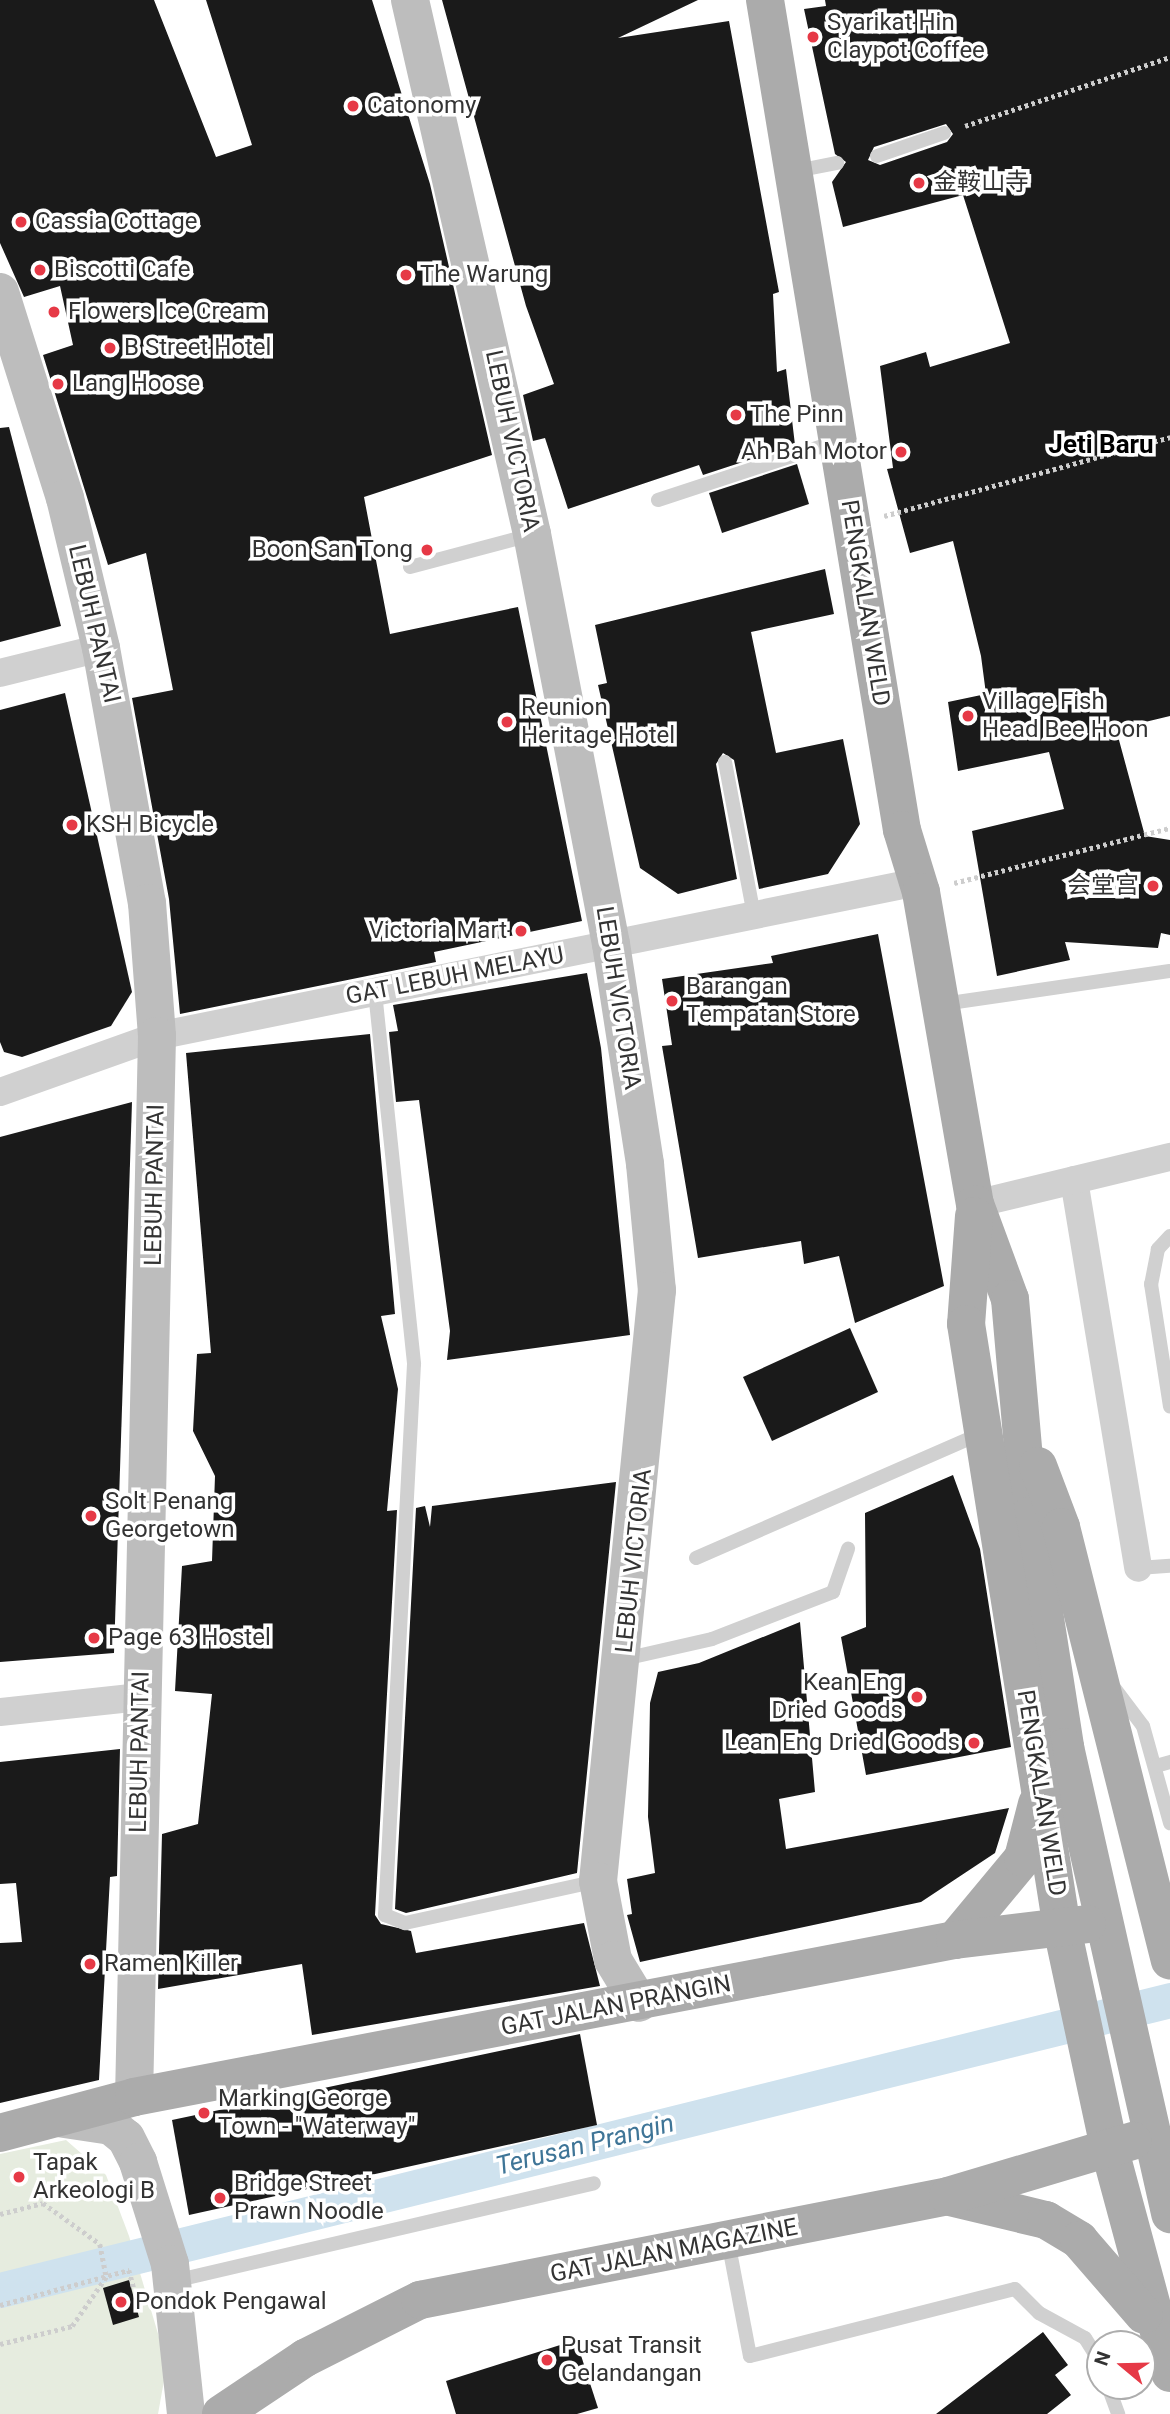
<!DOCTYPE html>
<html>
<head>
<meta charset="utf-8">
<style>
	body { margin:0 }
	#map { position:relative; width:1170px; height:2414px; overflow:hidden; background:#fff; font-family:Roboto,"Noto Sans SC",sans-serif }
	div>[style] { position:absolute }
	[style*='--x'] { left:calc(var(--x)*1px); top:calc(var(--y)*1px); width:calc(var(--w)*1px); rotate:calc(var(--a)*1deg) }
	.green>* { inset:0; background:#e6ecdf }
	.canal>* { height:35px; margin:-17.5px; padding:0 17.5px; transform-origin:17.5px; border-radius:17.5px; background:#cfe2ee }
	.building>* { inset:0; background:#1a1a1a }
	.path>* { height:4.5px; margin-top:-2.25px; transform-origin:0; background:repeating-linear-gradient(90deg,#cdcdcd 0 3.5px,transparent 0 7px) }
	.lane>* { height:14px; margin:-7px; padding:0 7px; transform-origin:7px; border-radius:7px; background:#d0d0d0 }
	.street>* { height:28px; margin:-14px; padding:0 14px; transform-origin:14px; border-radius:14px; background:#d0d0d0 }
	.secondary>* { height:38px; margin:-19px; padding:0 19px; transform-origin:19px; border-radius:19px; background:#bdbdbd }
	.primary>* { height:38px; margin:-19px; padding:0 19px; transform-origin:19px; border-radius:19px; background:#ababab }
	.dots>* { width:19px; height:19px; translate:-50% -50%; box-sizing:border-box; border:4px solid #fff; border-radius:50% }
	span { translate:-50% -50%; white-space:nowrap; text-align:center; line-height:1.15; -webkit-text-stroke:7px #fff; paint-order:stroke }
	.poi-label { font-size:24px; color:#333 }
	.left { translate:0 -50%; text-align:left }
	.right { translate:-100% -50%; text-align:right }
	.street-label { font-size:24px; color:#333 }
	.neighbourhood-label { font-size:26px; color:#000; font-weight:700 }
	.water-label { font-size:26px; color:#3f7597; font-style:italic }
	.north { position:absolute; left:1086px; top:2330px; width:70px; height:70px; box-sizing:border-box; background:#fff; border:2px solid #adadad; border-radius:50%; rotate:289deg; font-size:19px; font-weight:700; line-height:28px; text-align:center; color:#333 }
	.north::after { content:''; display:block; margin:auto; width:24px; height:32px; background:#e63946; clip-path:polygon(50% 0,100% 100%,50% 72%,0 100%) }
</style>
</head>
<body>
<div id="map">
	<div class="green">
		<div style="clip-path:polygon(66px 2140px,106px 2175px,129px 2236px,167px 2364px,158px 2414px,0 2414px,0 2154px)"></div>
	</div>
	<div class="canal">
		<div style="--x:0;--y:2290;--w:1205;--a:-13.92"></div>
	</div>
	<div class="building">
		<div style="clip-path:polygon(0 0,154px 0,216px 157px,252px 145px,206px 0,372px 0,430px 184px,492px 455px,364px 497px,390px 634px,518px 607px,582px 921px,434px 952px,436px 962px,180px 1014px,169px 899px,132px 698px,173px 690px,146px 553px,108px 565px,43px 355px,73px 345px,60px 286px,24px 297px,0 243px)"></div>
		<div style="clip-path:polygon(442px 0,698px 0,618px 38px,729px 21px,779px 292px,773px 294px,777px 372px,786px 369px,795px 445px,703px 475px,699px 465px,568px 509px,545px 438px,533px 441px,523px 395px,554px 384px,526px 306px)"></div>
		<div style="clip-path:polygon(evenodd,825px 0,1170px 0,1170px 716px,1116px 729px,1145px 836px,1170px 840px,1170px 935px,1161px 933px,1158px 948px,1065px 942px,1070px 960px,997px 976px,972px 831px,1064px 809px,1049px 752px,958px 771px,948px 702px,986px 694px,981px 656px,953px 541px,910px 553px,887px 469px,893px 468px,880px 366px,926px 352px,930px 367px,1010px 343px,963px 195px,843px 227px,832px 182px,846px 162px,835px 154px,804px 9px,826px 6px,825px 0,946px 124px,953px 134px,947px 142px,880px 165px,868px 160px,874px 147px,946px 124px)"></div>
		<div style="clip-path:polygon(9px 427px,61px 626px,0 642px,0 428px)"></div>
		<div style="clip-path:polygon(797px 464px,809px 504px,722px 533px,709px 493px)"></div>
		<div style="clip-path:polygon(825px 569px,834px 614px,751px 632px,776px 753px,843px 739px,860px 824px,828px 874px,759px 889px,734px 760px,723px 753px,716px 764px,737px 879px,678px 894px,640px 868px,598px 685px,607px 683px,595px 625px)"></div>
		<div style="clip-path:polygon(65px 693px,132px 992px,111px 1026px,22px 1057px,4px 1052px,0 1042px,0 710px)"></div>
		<div style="clip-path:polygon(878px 934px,944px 1286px,855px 1323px,839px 1256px,804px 1264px,801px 1241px,698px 1258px,662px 1046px,672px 1045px,662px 979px,773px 963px,771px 956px)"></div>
		<div style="clip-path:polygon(587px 973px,601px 1048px,630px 1335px,447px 1360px,450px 1331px,419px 1100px,396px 1102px,389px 1032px,398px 1031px,393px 1005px)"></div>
		<div style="clip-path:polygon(370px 1034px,395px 1314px,381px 1316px,398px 1389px,387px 1511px,397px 1510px,375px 1915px,381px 1924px,411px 1931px,416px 1953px,584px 1923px,600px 1986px,312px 2035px,302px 1964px,158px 1989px,162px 1834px,198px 1824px,212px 1694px,175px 1691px,182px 1566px,212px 1561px,215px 1476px,193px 1431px,197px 1354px,211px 1353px,186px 1053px)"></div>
		<div style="clip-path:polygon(132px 1102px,114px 1653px,0 1662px,0 1137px)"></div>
		<div style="clip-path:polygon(850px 1328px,878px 1392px,772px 1441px,743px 1377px)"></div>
		<div style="clip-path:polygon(953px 1475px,980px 1549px,1011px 1747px,866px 1775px,841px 1637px,866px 1627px,865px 1513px)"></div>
		<div style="clip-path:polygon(616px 1482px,577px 1873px,406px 1913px,395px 1909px,416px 1508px,425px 1506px,430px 1527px,432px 1506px)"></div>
		<div style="clip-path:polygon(800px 1622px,815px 1792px,779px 1799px,786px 1849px,1009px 1808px,995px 1853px,921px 1902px,640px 1962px,627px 1915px,632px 1914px,627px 1879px,655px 1873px,648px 1817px,650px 1703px,658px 1672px,699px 1663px)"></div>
		<div style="clip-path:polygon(120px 1749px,117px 1876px,110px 1877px,99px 2080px,0 2103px,0 1943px,22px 1942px,16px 1883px,0 1884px,0 1762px)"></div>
		<div style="clip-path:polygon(580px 2034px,597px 2125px,189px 2215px,172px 2120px)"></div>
		<div style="clip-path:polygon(129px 2280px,139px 2317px,113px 2325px,103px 2288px)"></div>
		<div style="clip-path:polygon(1043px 2332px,1068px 2365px,1055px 2375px,1071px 2395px,1047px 2414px,936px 2414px)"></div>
		<div style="clip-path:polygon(576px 2340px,598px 2408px,577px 2414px,456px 2414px,446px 2381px)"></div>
	</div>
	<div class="path">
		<div style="--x:965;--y:126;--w:216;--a:-18.6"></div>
		<div style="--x:884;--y:516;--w:297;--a:-15.4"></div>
		<div style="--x:954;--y:883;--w:223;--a:-14.3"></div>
		<div style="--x:0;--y:2214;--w:44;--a:-14.3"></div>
		<div style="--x:43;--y:2203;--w:70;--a:35.7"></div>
		<div style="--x:100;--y:2244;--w:33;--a:79"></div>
		<div style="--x:0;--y:2305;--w:134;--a:-15.2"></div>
		<div style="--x:129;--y:2270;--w:20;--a:75"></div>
		<div style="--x:0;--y:2344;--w:74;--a:-14"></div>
		<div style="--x:72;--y:2326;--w:60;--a:-55.2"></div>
	</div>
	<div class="lane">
		<div style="--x:877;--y:156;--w:71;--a:-18.9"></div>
		<div style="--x:796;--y:171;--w:42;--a:-11"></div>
		<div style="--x:658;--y:500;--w:188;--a:-18.2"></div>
		<div style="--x:410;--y:567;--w:125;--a:-14.8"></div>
		<div style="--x:725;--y:762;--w:157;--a:79.3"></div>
		<div style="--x:375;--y:992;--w:374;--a:84"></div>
		<div style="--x:414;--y:1364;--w:552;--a:93.01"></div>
		<div style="--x:385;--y:1915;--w:22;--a:22"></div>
		<div style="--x:405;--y:1923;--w:197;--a:-12.3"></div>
		<div style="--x:943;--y:1004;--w:229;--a:-8.3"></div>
		<div style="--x:1170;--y:1236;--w:18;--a:133"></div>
		<div style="--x:1158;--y:1249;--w:36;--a:101"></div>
		<div style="--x:1151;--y:1284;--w:124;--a:81.2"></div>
		<div style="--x:696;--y:1558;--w:310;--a:-23.6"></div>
		<div style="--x:1138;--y:1568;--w:32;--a:-4"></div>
		<div style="--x:624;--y:1659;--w:90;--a:-12.8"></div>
		<div style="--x:712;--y:1639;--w:130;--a:-21.2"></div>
		<div style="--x:833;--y:1592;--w:46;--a:-70.8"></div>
		<div style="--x:1115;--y:1689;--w:46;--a:52.9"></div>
		<div style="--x:1143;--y:1726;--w:101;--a:74.4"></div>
		<div style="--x:1156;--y:1766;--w:15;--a:-16"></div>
		<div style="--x:728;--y:2241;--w:117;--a:79.2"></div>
		<div style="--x:750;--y:2356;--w:273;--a:-14.2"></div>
		<div style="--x:1015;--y:2289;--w:34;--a:45"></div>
		<div style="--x:1039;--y:2313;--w:52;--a:28.5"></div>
		<div style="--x:1085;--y:2338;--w:28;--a:58"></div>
		<div style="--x:174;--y:2281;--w:431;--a:-13.1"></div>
		<div style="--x:1108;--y:2386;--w:30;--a:70"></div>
	</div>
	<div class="street">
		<div style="--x:0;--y:673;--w:104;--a:-13.9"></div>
		<div style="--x:0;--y:1092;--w:167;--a:-19.6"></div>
		<div style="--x:157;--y:1036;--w:776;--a:-11.44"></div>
		<div style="--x:1074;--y:1180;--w:393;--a:80.6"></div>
		<div style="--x:975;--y:1204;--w:201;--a:-13.6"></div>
		<div style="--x:0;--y:1712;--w:141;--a:-6.1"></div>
	</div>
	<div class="secondary">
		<div style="--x:410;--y:0;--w:548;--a:77.13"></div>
		<div style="--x:532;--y:534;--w:418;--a:79.1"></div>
		<div style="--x:611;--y:944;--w:223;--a:81.2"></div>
		<div style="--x:645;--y:1164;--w:127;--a:84.6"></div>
		<div style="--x:657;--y:1290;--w:594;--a:95.7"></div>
		<div style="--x:598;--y:1881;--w:80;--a:79.2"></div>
		<div style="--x:613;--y:1960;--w:50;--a:58.8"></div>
		<div style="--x:0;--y:292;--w:216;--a:72.5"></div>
		<div style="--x:65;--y:498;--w:154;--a:76.5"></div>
		<div style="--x:101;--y:648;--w:259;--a:79.8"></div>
		<div style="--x:147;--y:903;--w:133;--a:85.7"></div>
		<div style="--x:157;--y:1036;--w:1061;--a:91.24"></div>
		<div style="--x:58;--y:2118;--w:54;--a:8.6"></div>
		<div style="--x:111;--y:2126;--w:19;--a:39"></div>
		<div style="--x:126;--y:2138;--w:27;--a:63"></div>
		<div style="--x:138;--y:2162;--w:107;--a:72.6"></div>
		<div style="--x:170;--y:2264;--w:151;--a:83.9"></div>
	</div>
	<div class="primary">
		<div style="--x:765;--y:0;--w:841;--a:80.63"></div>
		<div style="--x:902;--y:830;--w:65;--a:73"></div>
		<div style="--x:921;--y:892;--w:317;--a:80.2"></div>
		<div style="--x:975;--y:1204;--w:101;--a:69.8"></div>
		<div style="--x:1010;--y:1299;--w:218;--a:85"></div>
		<div style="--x:1029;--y:1516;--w:234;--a:81.1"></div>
		<div style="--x:1065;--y:1747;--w:479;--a:77.3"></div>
		<div style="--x:974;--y:1216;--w:108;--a:94.2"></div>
		<div style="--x:966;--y:1324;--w:612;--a:80.97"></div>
		<div style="--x:1062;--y:1928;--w:224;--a:77.9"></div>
		<div style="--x:1109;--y:2147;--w:234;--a:74.9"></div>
		<div style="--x:1038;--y:1466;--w:65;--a:69.3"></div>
		<div style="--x:1061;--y:1527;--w:447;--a:75.9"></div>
		<div style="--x:955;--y:1940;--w:107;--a:-50.3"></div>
		<div style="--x:1023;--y:1858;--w:56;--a:-75.5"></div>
		<div style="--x:0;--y:2133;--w:139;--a:-15"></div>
		<div style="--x:134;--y:2097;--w:836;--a:-10.83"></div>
		<div style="--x:955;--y:1940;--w:133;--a:-6.9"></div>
		<div style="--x:950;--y:2197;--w:99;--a:13.5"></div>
		<div style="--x:1046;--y:2220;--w:39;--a:31"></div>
		<div style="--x:1079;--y:2240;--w:99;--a:49.1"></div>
		<div style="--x:221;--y:2414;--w:101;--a:-33.7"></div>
		<div style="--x:305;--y:2358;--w:129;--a:-26.8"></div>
		<div style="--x:420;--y:2300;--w:538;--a:-11.14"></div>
		<div style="--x:948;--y:2196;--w:193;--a:-16.6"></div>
	</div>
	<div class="dots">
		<div style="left:813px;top:37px;background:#e63946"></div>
		<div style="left:353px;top:106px;background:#e63946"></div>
		<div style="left:919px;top:183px;background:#e63946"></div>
		<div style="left:21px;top:222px;background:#e63946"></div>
		<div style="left:40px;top:270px;background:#e63946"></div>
		<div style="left:406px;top:275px;background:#e63946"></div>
		<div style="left:54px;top:312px;background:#e63946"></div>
		<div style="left:110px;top:348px;background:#e63946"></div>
		<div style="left:58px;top:384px;background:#e63946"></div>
		<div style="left:736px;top:415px;background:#e63946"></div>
		<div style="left:901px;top:452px;background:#e63946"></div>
		<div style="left:427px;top:550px;background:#e63946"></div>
		<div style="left:968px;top:716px;background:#e63946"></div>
		<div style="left:507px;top:722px;background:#e63946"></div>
		<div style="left:72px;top:825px;background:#e63946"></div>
		<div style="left:1153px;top:886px;background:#e63946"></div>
		<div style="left:521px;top:931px;background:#e63946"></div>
		<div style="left:672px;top:1001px;background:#e63946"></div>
		<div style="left:91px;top:1516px;background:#e63946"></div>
		<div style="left:94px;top:1638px;background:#e63946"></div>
		<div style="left:917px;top:1697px;background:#e63946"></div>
		<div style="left:974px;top:1743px;background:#e63946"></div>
		<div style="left:90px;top:1964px;background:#e63946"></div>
		<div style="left:204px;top:2113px;background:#e63946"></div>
		<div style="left:19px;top:2177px;background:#e63946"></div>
		<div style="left:220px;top:2198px;background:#e63946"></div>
		<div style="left:121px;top:2302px;background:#e63946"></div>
		<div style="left:547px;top:2360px;background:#e63946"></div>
	</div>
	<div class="poi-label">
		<span class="left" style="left:827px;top:37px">Syarikat Hin<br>Claypot Coffee</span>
		<span class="left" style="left:367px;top:106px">Catonomy</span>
		<span class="left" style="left:933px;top:183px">金鞍山寺</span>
		<span class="left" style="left:35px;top:222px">Cassia Cottage</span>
		<span class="left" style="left:54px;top:270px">Biscotti Cafe</span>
		<span class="left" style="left:420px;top:275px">The Warung</span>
		<span class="left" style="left:68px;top:312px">Flowers Ice Cream</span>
		<span class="left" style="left:124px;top:348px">B Street Hotel</span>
		<span class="left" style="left:72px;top:384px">Lang Hoose</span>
		<span class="left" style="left:750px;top:415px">The Pinn</span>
		<span class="right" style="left:887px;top:452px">Ah Bah Motor</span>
		<span class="right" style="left:413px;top:550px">Boon San Tong</span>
		<span class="left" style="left:982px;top:716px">Village Fish<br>Head Bee Hoon</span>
		<span class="left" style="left:521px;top:722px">Reunion<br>Heritage Hotel</span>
		<span class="left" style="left:86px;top:825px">KSH Bicycle</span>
		<span class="right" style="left:1139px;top:886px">会堂宫</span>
		<span class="right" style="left:507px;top:931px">Victoria Mart</span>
		<span class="left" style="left:686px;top:1001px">Barangan<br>Tempatan Store</span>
		<span class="left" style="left:105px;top:1516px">Solt Penang<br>Georgetown</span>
		<span class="left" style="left:108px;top:1638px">Page 63 Hostel</span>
		<span class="right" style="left:903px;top:1697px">Kean Eng<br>Dried Goods</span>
		<span class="right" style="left:960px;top:1743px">Lean Eng Dried Goods</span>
		<span class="left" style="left:104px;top:1964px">Ramen Killer</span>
		<span class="left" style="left:218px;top:2113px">Marking George<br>Town - "Waterway"</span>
		<span class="left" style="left:33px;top:2177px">Tapak<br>Arkeologi B</span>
		<span class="left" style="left:234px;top:2198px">Bridge Street<br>Prawn Noodle</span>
		<span class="left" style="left:135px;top:2302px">Pondok Pengawal</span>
		<span class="left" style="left:561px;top:2360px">Pusat Transit<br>Gelandangan</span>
	</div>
	<div class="street-label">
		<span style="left:512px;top:441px;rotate:78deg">LEBUH VICTORIA</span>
		<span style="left:865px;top:603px;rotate:81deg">PENGKALAN WELD</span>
		<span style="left:94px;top:624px;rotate:77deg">LEBUH PANTAI</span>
		<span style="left:455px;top:976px;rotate:-11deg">GAT LEBUH MELAYU</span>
		<span style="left:618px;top:998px;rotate:81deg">LEBUH VICTORIA</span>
		<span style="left:155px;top:1185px;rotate:-89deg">LEBUH PANTAI</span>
		<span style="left:634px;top:1561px;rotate:-84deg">LEBUH VICTORIA</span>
		<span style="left:140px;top:1752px;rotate:-89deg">LEBUH PANTAI</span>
		<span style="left:1041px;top:1793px;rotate:81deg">PENGKALAN WELD</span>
		<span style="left:616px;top:2006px;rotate:-11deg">GAT JALAN PRANGIN</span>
		<span style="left:674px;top:2251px;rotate:-11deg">GAT JALAN MAGAZINE</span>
	</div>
	<div class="neighbourhood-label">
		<span style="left:1101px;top:445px">Jeti Baru</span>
	</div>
	<div class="water-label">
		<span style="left:585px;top:2145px;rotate:-14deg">Terusan Prangin</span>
	</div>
	<div class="north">N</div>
</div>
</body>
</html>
